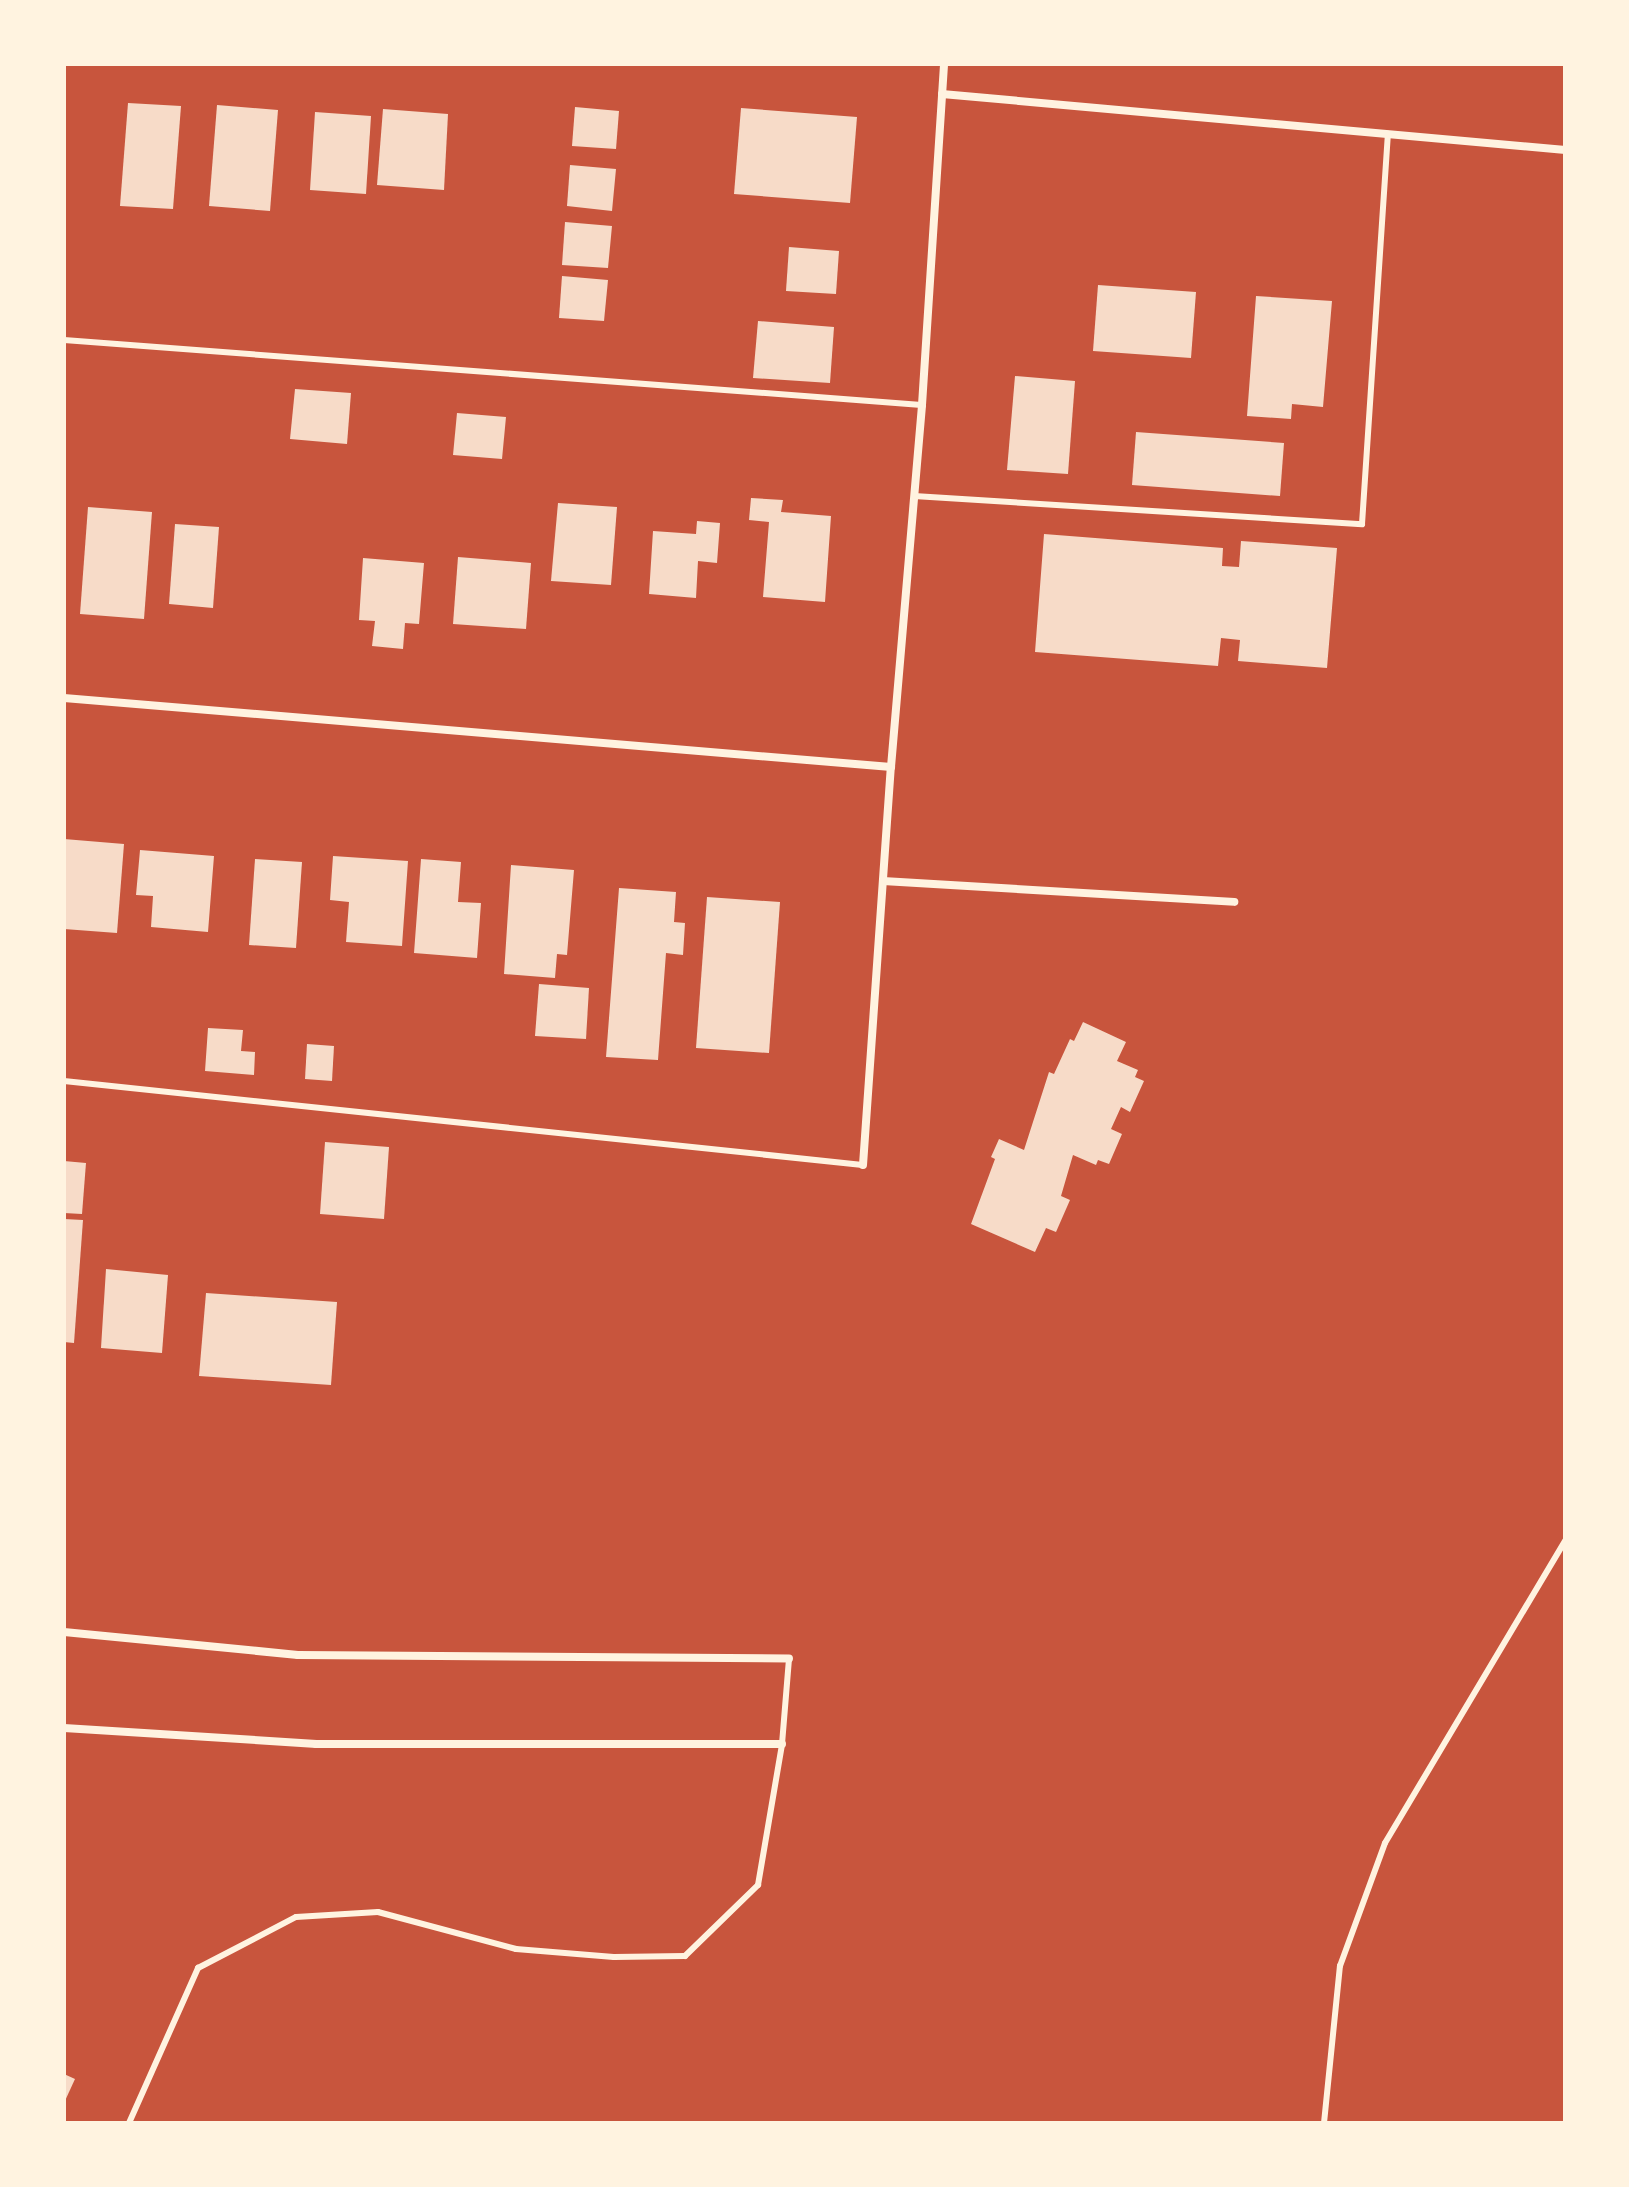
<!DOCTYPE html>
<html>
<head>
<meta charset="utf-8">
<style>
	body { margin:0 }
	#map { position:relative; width:1629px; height:2187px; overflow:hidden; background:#c8553d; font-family:Commissioner,sans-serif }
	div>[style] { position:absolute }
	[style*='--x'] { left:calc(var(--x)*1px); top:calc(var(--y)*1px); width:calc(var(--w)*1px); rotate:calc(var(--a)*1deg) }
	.building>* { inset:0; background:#f7dbc8 }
	.service>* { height:6px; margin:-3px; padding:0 3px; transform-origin:3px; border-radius:3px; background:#fff3e0 }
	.minor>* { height:8px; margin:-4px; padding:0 4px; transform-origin:4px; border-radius:4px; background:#fff3e0 }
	span { translate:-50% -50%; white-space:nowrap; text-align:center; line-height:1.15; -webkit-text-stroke:6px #fff3e0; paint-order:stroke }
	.frame { position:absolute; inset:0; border:66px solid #fff3e0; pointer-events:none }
</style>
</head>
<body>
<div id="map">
	<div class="building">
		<div style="clip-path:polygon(128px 103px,181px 106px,173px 209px,120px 206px)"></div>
		<div style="clip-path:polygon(217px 105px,278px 110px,270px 211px,209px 206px)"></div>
		<div style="clip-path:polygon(575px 107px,619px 111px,616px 149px,572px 146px)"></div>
		<div style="clip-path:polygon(741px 108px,857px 117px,850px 203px,734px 194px)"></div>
		<div style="clip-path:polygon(383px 109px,448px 114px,444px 190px,377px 185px)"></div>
		<div style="clip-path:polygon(315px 112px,371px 116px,366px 194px,310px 190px)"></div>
		<div style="clip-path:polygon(570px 165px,616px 169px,612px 211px,567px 206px)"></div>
		<div style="clip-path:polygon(565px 222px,612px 226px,608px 268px,562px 265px)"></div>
		<div style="clip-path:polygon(789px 247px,839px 251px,836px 294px,786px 291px)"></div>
		<div style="clip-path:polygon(562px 276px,608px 280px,604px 321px,559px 318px)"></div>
		<div style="clip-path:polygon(1098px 285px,1196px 292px,1191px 358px,1093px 351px)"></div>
		<div style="clip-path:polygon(1256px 296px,1332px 301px,1323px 407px,1292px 404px,1291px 419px,1247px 416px)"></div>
		<div style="clip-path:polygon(758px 321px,834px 327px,830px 383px,753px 378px)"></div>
		<div style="clip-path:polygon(1015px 376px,1075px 381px,1068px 474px,1007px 470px)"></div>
		<div style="clip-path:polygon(295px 389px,351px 393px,347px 444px,290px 439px)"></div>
		<div style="clip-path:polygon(457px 413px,506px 417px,502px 459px,453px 455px)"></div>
		<div style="clip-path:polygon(1136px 432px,1284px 443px,1280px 496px,1132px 485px)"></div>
		<div style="clip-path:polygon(751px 498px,783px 500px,781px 512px,831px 516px,825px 602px,763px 597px,769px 522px,749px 520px)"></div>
		<div style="clip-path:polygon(558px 503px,617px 507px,611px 585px,551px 581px)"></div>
		<div style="clip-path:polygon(88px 507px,152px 512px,144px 619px,80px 614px)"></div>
		<div style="clip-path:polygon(697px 521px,720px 523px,717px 563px,698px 561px,696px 598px,649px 594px,653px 531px,696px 534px)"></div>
		<div style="clip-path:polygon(175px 524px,219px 527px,213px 608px,169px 604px)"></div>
		<div style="clip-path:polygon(1044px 534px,1223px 548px,1222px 566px,1239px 567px,1241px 541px,1337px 548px,1327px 668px,1238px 661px,1240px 640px,1221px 638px,1218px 666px,1035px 652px)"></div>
		<div style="clip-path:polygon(458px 557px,531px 563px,526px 629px,453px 624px)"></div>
		<div style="clip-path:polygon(363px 558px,424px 563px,419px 624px,405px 623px,403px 649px,372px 646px,375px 621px,359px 620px)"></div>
		<div style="clip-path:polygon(64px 839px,124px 844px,117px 933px,64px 929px)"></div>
		<div style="clip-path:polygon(140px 850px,214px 856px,208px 932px,151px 927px,153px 896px,136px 895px)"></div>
		<div style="clip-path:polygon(333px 856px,408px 861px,402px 946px,346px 942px,349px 902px,330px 900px)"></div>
		<div style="clip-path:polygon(255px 859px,302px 862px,296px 948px,249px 945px)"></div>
		<div style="clip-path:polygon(421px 859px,461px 862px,458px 902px,481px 903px,477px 958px,414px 953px)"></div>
		<div style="clip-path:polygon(511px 865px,574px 870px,567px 955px,557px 954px,555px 978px,504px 974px)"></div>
		<div style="clip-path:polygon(619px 888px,676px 892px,674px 922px,685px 923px,683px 955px,666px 953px,658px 1060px,606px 1057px)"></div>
		<div style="clip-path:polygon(707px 897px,780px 902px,769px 1053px,696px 1048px)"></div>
		<div style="clip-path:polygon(539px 984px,589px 988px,586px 1039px,535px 1036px)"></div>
		<div style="clip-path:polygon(1083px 1022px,1126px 1042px,1117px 1061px,1138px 1070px,1135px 1077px,1144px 1081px,1130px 1112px,1121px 1107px,1111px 1129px,1122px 1134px,1109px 1164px,1098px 1160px,1096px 1165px,1073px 1155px,1061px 1196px,1070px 1200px,1056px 1232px,1046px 1228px,1035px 1252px,971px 1224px,995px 1159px,991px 1157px,999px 1139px,1024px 1150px,1049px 1072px,1054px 1074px,1070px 1039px,1074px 1041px)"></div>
		<div style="clip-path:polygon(208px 1028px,243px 1030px,241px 1051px,255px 1052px,254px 1075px,205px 1071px)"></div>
		<div style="clip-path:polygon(307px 1044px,334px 1046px,332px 1081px,305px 1079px)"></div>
		<div style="clip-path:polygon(325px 1142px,389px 1147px,384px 1219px,320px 1214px)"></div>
		<div style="clip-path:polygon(64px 1161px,86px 1163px,82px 1214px,64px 1213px)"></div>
		<div style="clip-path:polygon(64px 1219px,83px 1220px,74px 1343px,64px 1342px)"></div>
		<div style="clip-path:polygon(106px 1269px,168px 1275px,162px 1353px,101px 1348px)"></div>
		<div style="clip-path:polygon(206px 1293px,337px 1302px,331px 1385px,199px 1376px)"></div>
		<div style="clip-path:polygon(64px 2074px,75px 2079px,64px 2103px)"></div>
	</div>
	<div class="service">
		<div style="--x:64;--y:340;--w:860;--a:4.33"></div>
		<div style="--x:914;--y:496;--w:449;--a:3.6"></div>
		<div style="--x:1362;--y:524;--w:391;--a:-86.2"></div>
		<div style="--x:64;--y:1081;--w:803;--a:6"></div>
		<div style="--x:129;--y:2123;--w:170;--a:-66"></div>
		<div style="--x:198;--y:1968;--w:110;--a:-27.5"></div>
		<div style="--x:296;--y:1917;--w:82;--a:-3.5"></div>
		<div style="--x:378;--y:1912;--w:143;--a:15"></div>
		<div style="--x:516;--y:1949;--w:98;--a:4.7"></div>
		<div style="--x:614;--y:1957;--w:71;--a:-0.8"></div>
		<div style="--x:685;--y:1956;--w:102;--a:-44.2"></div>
		<div style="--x:758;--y:1885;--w:143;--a:-80.3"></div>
		<div style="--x:782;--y:1744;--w:86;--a:-85.3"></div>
		<div style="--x:1324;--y:2123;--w:158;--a:-84.2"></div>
		<div style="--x:1340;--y:1966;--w:131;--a:-69.9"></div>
		<div style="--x:1385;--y:1843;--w:352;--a:-59.2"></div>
	</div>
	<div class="minor">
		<div style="--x:942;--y:94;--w:626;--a:5.14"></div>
		<div style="--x:64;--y:698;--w:830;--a:4.77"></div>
		<div style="--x:883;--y:881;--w:352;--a:3.4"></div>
		<div style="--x:863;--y:1165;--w:399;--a:-86"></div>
		<div style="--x:891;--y:767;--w:363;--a:-85.1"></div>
		<div style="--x:922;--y:405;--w:342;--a:-86.3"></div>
		<div style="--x:64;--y:1632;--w:235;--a:5.6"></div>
		<div style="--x:298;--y:1655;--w:491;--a:0.4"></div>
		<div style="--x:64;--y:1728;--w:253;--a:3.6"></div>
		<div style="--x:316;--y:1744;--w:466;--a:0"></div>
	</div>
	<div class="frame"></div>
</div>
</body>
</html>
